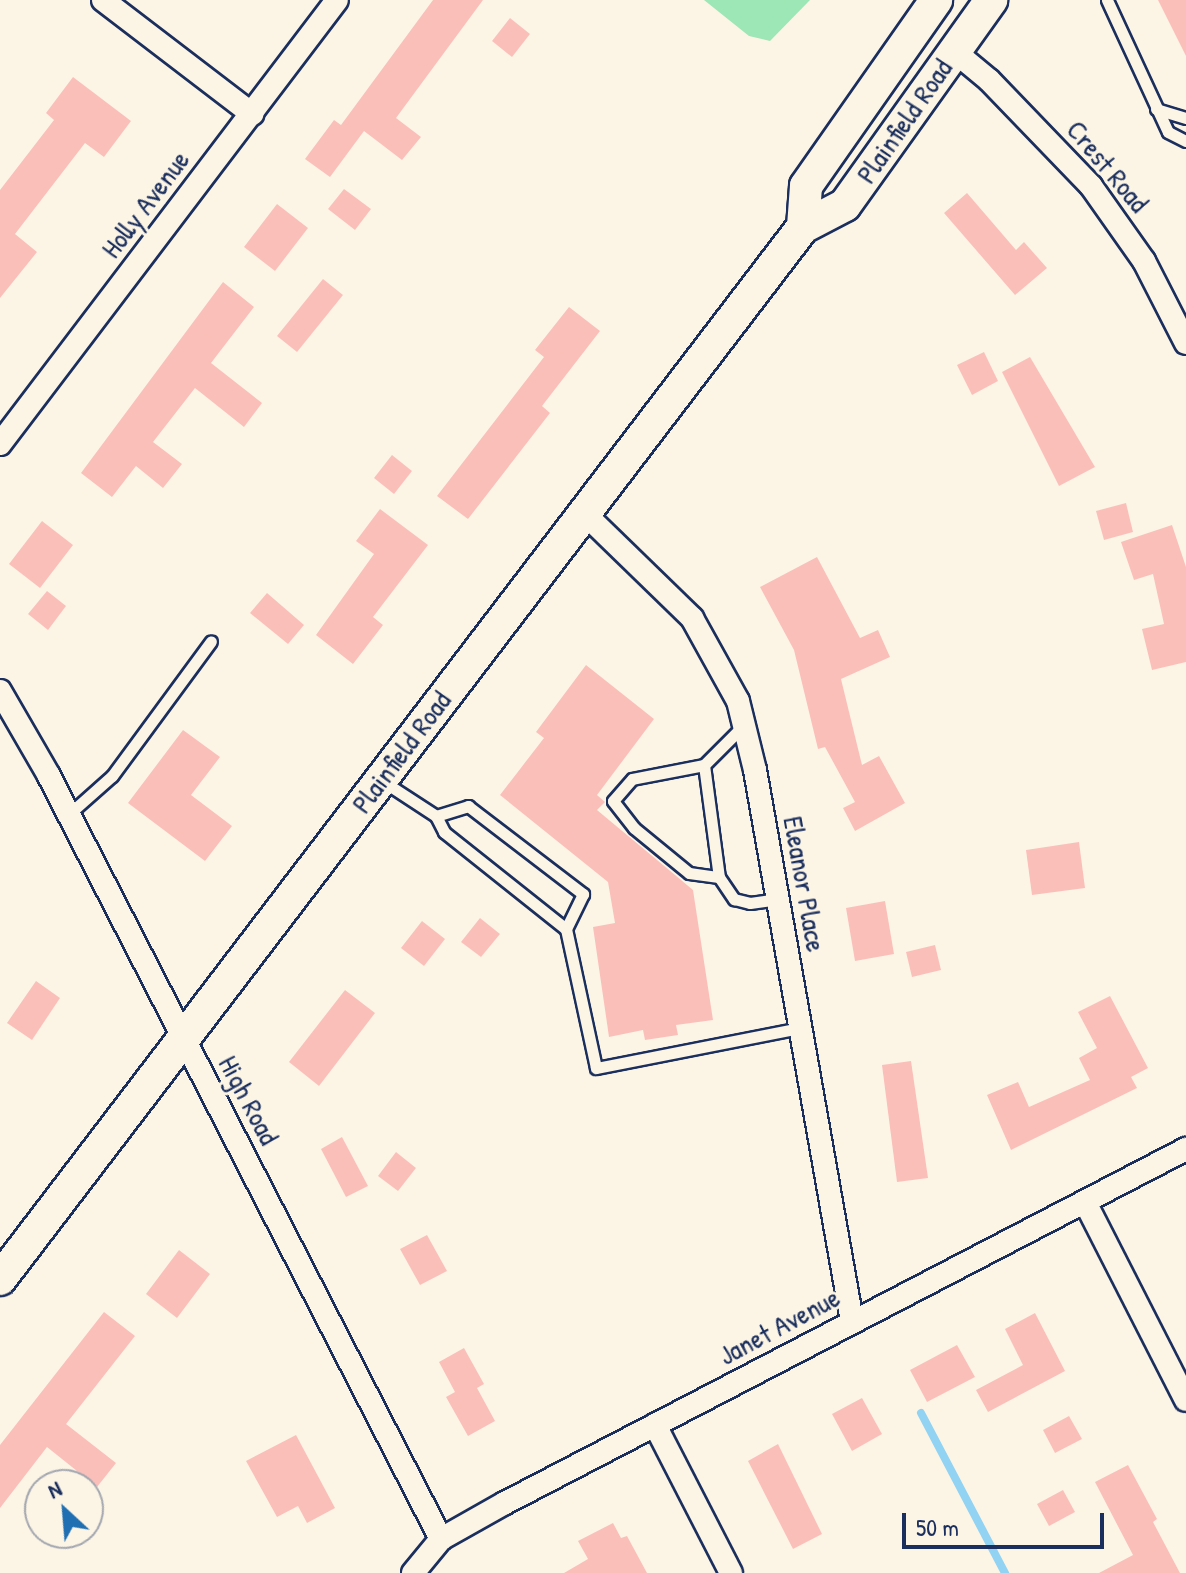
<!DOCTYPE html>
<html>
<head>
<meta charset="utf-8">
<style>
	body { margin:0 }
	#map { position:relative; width:1186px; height:1573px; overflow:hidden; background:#fcf5e5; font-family:"Patrick Hand",sans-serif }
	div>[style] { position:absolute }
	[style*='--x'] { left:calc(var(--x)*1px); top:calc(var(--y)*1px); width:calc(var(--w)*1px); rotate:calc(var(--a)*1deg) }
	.green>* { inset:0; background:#9de6b5 }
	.stream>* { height:8px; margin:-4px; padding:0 4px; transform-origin:4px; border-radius:4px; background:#92d3f3 }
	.building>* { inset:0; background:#fbbfba }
	.roads { filter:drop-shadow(2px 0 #1b2f5e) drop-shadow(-2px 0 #1b2f5e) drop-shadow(0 2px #1b2f5e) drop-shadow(0 -2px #1b2f5e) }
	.service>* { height:11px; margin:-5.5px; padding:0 5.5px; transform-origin:5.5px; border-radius:5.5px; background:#fcf5e5 }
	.minor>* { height:22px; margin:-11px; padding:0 11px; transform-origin:11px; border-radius:11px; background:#fcf5e5 }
	.secondary>* { height:32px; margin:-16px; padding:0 16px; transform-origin:16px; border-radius:16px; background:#fcf5e5 }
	span { translate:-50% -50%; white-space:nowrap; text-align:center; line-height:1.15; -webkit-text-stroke:6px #fcf5e5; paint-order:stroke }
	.street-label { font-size:28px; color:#1b2f5e }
	.north { position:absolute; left:24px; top:1469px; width:80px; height:80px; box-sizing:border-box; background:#fcf5e5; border:2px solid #a2a6af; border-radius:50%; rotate:334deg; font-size:22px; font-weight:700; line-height:32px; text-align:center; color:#1b2f5e }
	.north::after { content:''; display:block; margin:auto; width:28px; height:36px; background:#1f6fb2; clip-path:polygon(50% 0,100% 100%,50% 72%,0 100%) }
	.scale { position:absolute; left:902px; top:1513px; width:202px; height:36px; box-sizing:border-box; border:4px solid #1b2f5e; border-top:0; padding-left:10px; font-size:24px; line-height:28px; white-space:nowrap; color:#1b2f5e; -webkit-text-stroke:6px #fcf5e5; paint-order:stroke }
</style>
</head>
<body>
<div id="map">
	<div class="green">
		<div style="clip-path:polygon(704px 0,810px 0,770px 41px,749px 36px)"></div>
	</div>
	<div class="stream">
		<div style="--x:921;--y:1413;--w:181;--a:62.3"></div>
	</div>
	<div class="building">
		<div style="clip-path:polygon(433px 0,483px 0,396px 118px,421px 137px,402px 160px,364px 131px,330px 177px,305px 159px,334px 120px,341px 125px)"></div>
		<div style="clip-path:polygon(1158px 0,1186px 0,1186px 56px)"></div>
		<div style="clip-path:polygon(510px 18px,530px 34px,512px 57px,492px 41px)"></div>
		<div style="clip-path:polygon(73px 77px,131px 121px,104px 157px,85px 143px,15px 234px,37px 252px,0 298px,0 190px,54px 120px,46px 113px)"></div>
		<div style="clip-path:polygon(344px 189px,371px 209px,355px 230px,328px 209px)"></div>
		<div style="clip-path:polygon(967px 193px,1016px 250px,1024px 242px,1047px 268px,1015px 295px,944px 213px)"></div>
		<div style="clip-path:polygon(277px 204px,308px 228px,275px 271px,244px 247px)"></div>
		<div style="clip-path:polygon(323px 279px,343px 295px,297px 352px,277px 336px)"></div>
		<div style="clip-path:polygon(223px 282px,254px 307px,211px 363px,262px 403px,244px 427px,195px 388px,153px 442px,182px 464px,163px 488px,136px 466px,112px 497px,81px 473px)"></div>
		<div style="clip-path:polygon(569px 307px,600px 331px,542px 406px,550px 413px,468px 519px,437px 496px,544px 357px,535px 350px)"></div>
		<div style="clip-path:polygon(984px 352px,998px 381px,972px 395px,957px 365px)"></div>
		<div style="clip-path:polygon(1030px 357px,1095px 467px,1059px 486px,1002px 372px)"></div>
		<div style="clip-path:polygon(392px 455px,412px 471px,394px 494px,374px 478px)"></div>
		<div style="clip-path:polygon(1126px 503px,1133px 532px,1104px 540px,1096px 511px)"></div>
		<div style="clip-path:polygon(380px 509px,428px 545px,373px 617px,383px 625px,353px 664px,316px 635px,374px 554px,356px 541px)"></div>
		<div style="clip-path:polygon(42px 521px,73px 545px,40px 588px,9px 564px)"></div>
		<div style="clip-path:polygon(1172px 525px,1186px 567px,1186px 662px,1152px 670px,1142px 629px,1164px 624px,1153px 574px,1134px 580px,1121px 542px)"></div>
		<div style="clip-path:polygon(817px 557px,860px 638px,878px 630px,890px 657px,841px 679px,862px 765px,879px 756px,905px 803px,855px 831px,843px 808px,855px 802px,825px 747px,818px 749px,794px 650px,760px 587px)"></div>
		<div style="clip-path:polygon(47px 591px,66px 606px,48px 630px,28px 614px)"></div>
		<div style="clip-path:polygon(267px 593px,304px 625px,288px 644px,250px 613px)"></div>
		<div style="clip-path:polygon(586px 665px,654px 719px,597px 795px,605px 802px,597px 810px,693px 890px,713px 1020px,676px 1025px,678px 1035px,645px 1040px,643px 1030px,609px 1037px,593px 927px,615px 923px,608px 882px,500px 795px,544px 738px,536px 732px)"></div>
		<div style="clip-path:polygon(183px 730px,220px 757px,191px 795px,232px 826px,205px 861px,128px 803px)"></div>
		<div style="clip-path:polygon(1079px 842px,1085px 888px,1032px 895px,1026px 850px)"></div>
		<div style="clip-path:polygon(885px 901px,894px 954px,855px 961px,846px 908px)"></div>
		<div style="clip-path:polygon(480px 918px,500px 934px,481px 957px,461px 942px)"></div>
		<div style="clip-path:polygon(422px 921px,445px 939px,424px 966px,401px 948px)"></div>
		<div style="clip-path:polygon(935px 945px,941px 970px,912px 977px,906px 952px)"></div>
		<div style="clip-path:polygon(36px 981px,60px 998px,32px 1040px,7px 1023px)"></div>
		<div style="clip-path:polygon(345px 990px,375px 1013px,319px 1086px,289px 1062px)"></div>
		<div style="clip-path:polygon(1110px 996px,1148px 1068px,1131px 1077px,1137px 1088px,1011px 1150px,987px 1095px,1018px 1082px,1029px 1107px,1090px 1080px,1079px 1058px,1097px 1048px,1078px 1012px)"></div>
		<div style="clip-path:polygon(911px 1061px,928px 1178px,897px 1182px,882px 1065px)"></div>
		<div style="clip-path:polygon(342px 1137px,368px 1186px,346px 1197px,321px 1149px)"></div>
		<div style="clip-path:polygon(396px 1152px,416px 1168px,398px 1191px,378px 1176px)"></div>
		<div style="clip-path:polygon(427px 1235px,447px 1271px,420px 1285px,400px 1249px)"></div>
		<div style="clip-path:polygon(179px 1250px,210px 1274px,177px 1318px,146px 1294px)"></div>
		<div style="clip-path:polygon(104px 1312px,135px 1336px,66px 1424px,116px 1463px,97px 1487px,47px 1447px,0 1508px,0 1445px)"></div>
		<div style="clip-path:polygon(1035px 1313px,1065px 1371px,988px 1412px,976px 1390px,1023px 1365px,1005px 1329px)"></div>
		<div style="clip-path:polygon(957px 1345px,975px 1377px,927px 1402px,910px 1370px)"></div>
		<div style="clip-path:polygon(464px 1348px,484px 1384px,477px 1388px,495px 1421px,468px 1436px,446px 1397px,455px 1392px,439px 1362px)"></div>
		<div style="clip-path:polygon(862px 1398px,882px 1434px,852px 1451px,832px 1414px)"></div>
		<div style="clip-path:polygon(1069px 1416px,1082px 1439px,1055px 1453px,1043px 1430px)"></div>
		<div style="clip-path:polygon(296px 1435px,335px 1508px,307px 1523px,298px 1506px,277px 1517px,246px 1461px)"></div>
		<div style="clip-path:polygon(778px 1444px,822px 1534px,793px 1549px,748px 1461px)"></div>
		<div style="clip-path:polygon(1128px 1465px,1157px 1519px,1153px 1522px,1180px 1573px,1099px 1573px,1133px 1555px,1095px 1482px)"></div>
		<div style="clip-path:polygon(1063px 1490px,1075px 1512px,1049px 1526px,1037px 1504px)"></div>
		<div style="clip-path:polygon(613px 1523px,621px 1538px,627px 1536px,647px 1573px,564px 1573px,588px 1559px,578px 1541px)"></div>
	</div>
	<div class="roads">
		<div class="service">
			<div style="--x:1107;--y:0;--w:145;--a:65.2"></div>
			<div style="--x:1168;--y:132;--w:20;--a:27"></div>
			<div style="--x:1156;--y:109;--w:31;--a:17"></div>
			<div style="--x:745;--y:724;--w:58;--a:135"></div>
			<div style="--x:704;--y:765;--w:113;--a:82.4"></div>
			<div style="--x:719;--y:877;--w:27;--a:56"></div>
			<div style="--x:734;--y:899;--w:16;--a:14"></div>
			<div style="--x:750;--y:903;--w:27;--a:-8"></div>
			<div style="--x:704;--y:765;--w:73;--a:169"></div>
			<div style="--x:632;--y:779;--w:29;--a:131"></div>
			<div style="--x:613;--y:801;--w:34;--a:52"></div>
			<div style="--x:634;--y:828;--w:71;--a:39.3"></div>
			<div style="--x:689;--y:873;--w:30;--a:8"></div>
			<div style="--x:384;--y:782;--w:62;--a:33.2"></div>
			<div style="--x:436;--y:816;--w:18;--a:63"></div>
			<div style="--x:444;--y:832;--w:156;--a:38.5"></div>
			<div style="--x:566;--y:929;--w:142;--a:77.8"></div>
			<div style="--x:596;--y:1068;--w:208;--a:-11.1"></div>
			<div style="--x:69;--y:814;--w:57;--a:-41.5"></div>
			<div style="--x:112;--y:776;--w:167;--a:-53.7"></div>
			<div style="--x:436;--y:816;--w:34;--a:-17"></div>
			<div style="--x:468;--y:806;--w:145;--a:37.4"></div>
			<div style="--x:583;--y:894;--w:39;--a:116"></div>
		</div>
		<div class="minor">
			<div style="--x:103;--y:0;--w:188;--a:37.4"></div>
			<div style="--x:954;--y:51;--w:45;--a:39.6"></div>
			<div style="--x:989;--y:80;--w:147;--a:46.1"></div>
			<div style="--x:1091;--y:186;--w:92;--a:54.8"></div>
			<div style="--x:1144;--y:261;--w:92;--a:62.9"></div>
			<div style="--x:0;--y:444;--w:557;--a:-52.8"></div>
			<div style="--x:584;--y:513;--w:151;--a:44.2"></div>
			<div style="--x:692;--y:618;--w:95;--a:61"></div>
			<div style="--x:738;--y:701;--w:71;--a:76.2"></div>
			<div style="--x:755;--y:770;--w:559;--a:80.02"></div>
			<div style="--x:0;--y:691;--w:98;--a:60"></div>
			<div style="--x:49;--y:776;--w:858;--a:62.81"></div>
			<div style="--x:1085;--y:1202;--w:222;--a:63"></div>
			<div style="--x:655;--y:1425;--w:166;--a:62.8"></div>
			<div style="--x:413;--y:1573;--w:44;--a:-50.5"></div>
			<div style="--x:441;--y:1539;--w:73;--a:-29.4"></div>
			<div style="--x:505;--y:1503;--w:768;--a:-27.47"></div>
		</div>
		<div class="secondary">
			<div style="--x:803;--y:227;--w:41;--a:-85.8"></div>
			<div style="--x:806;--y:186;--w:227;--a:-55"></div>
			<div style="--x:0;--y:1279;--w:1323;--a:-52.65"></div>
			<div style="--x:803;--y:227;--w:47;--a:-27.6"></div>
			<div style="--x:845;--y:205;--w:252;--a:-54.5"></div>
		</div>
	</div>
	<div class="street-label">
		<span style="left:904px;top:121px;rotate:-55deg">Plainfield Road</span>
		<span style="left:1108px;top:166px;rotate:50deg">Crest Road</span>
		<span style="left:145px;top:204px;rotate:-53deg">Holly Avenue</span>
		<span style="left:401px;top:752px;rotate:-53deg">Plainfield Road</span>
		<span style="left:805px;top:884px;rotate:80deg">Eleanor Place</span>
		<span style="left:249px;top:1100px;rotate:62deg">High Road</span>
		<span style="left:779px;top:1326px;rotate:-28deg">Janet Avenue</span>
	</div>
	<div class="north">N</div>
	<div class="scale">50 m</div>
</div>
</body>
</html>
